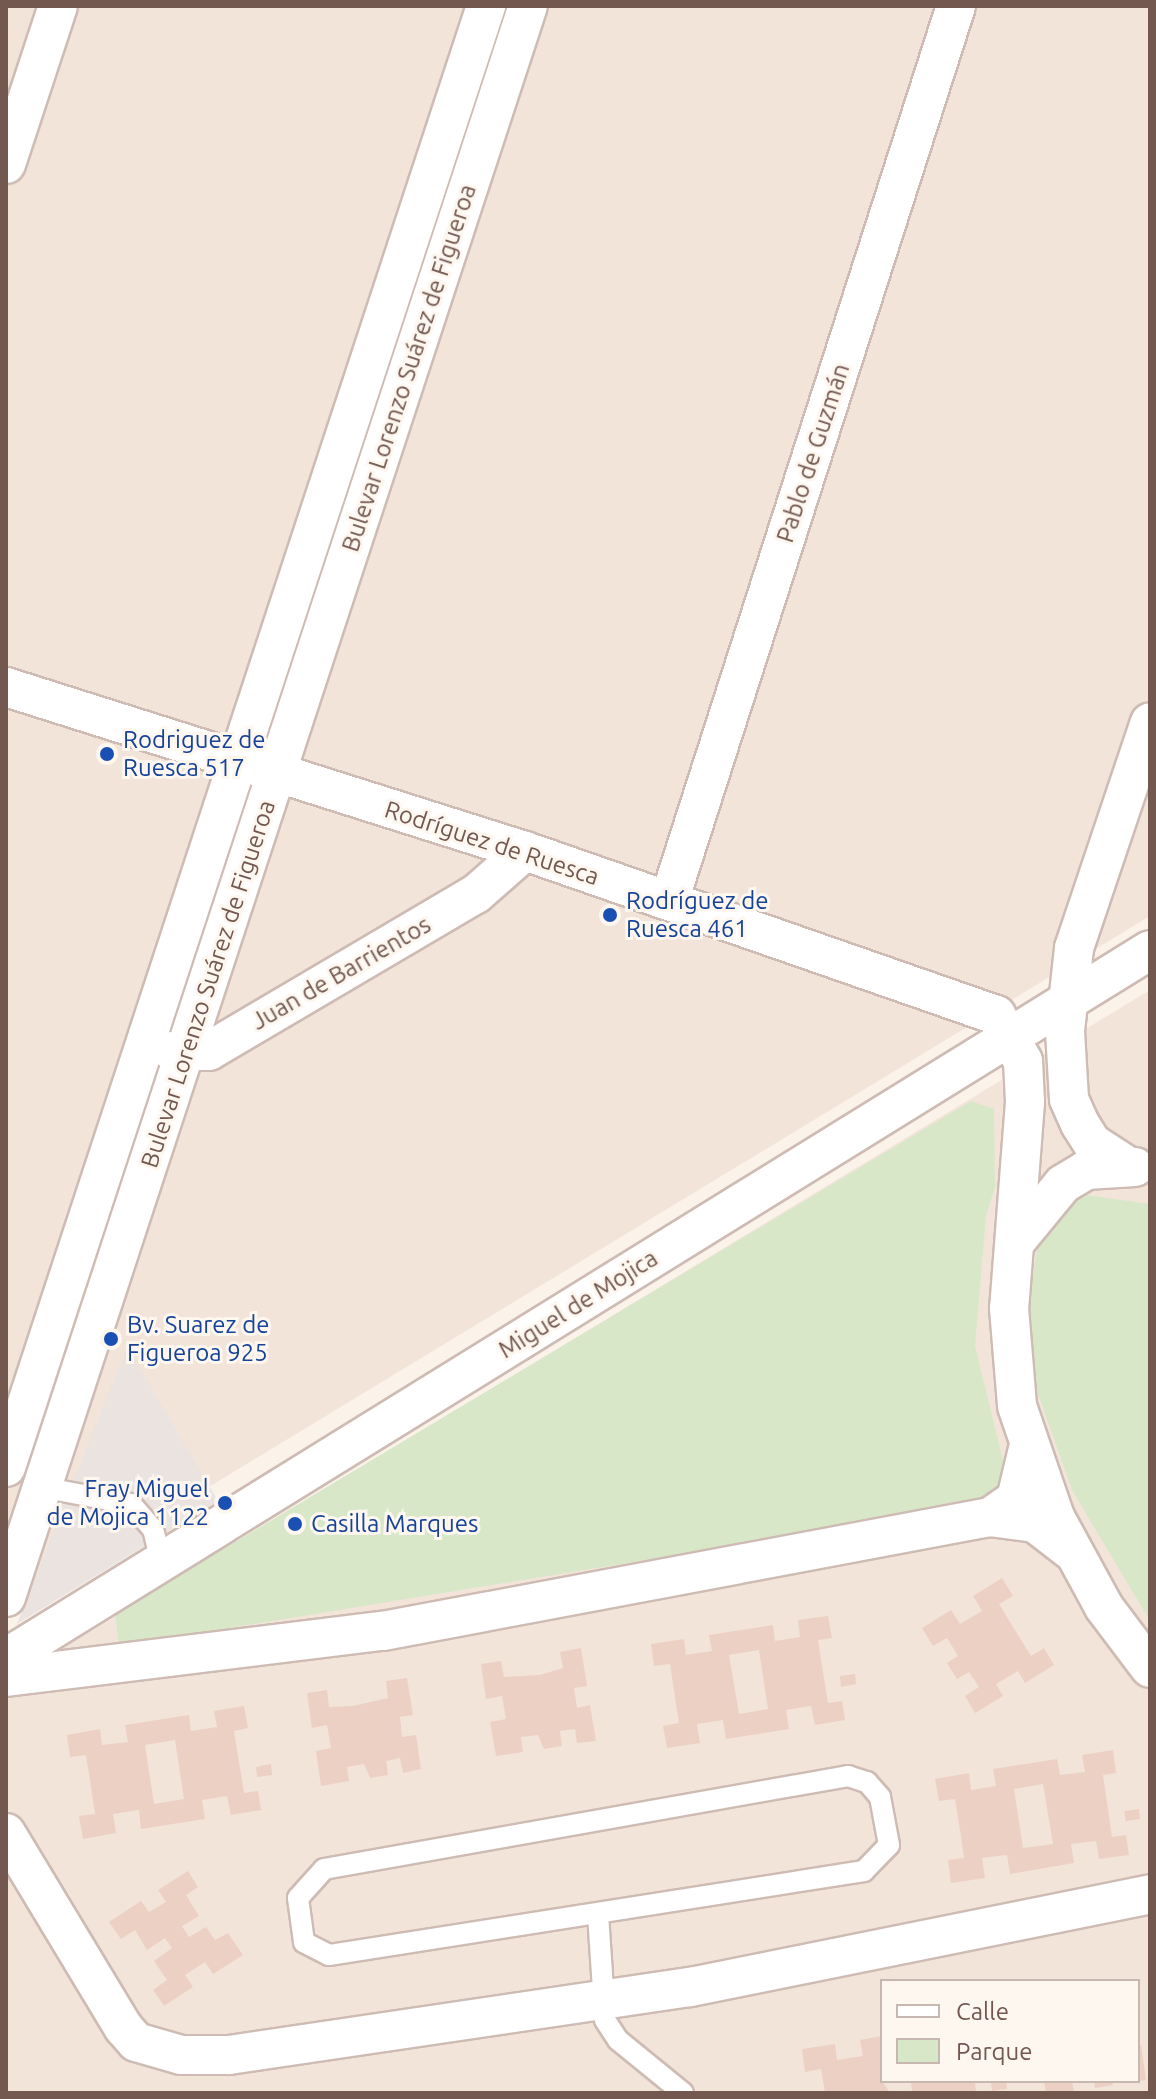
<!DOCTYPE html>
<html>
<head>
<meta charset="utf-8">
<style>
	body { margin:0 }
	#map { position:relative; width:1156px; height:2099px; overflow:hidden; background:#fbf2ea; font-family:Ubuntu,sans-serif }
	div>[style] { position:absolute }
	[style*='--x'] { left:calc(var(--x)*1px); top:calc(var(--y)*1px); width:calc(var(--w)*1px); rotate:calc(var(--a)*1deg) }
	.residential>* { inset:0; background:#f2e4d9 }
	.industrial>* { inset:0; background:#eae3df }
	.green>* { inset:0; background:#d9e7c9 }
	.building>* { inset:0; background:#edd0c4 }
	.roads { filter:drop-shadow(2px 0 #cebcb4) drop-shadow(-2px 0 #cebcb4) drop-shadow(0 2px #cebcb4) drop-shadow(0 -2px #cebcb4) }
	.service>* { height:20px; margin:-10px; padding:0 10px; transform-origin:10px; border-radius:10px; background:#fff }
	.minor>* { height:38px; margin:-19px; padding:0 19px; transform-origin:19px; border-radius:19px; background:#fff }
	.dots>* { width:22px; height:22px; translate:-50% -50%; box-sizing:border-box; border:4px solid #fdf7f0; border-radius:50% }
	span { translate:-50% -50%; white-space:nowrap; text-align:center; line-height:1.15; -webkit-text-stroke:6px #fdf7f0; paint-order:stroke }
	.street-label { font-size:24px; color:#735850 }
	.transit-label { font-size:24px; color:#164399 }
	.left { translate:0 -50%; text-align:left }
	.right { translate:-100% -50%; text-align:right }
	.frame { position:absolute; inset:0; border:8px solid #735850; pointer-events:none }
	.legend { position:absolute; left:880px; top:1979px; width:260px; height:104px; box-sizing:border-box; background:#fdf7f0; border:2px solid #c6b7b0; margin:0; padding:10px 14px; list-style:none; font-size:24px; color:#735850 }
	.legend li { display:flex; align-items:center; gap:16px; height:40px }
	.legend b { width:40px; border:2px solid #c6b7b0 }
</style>
</head>
<body>
<div id="map">
	<div class="residential">
		<div style="clip-path:polygon(6px 6px,1150px 6px,1150px 916px,6px 1610px)"></div>
		<div style="clip-path:polygon(evenodd,1150px 990px,1150px 2093px,6px 2093px,6px 1683px,1150px 990px,882px 1981px,1138px 1981px,1138px 2081px,882px 2081px,882px 1981px)"></div>
	</div>
	<div class="industrial">
		<div style="clip-path:polygon(127px 1347px,218px 1501px,17px 1624px)"></div>
	</div>
	<div class="green">
		<div style="clip-path:polygon(971px 1101px,994px 1109px,995px 1187px,986px 1216px,975px 1346px,1005px 1469px,1008px 1489px,994px 1503px,119px 1646px,115px 1614px)"></div>
		<div style="clip-path:polygon(1086px 1195px,1150px 1204px,1150px 1621px,1072px 1490px,1032px 1377px,1029px 1302px,1037px 1250px,1058px 1215px)"></div>
	</div>
	<div class="building">
		<div style="clip-path:polygon(1002px 1578px,1013px 1596px,999px 1604px,1031px 1656px,1044px 1648px,1054px 1665px,1025px 1683px,1018px 1671px,996px 1684px,1003px 1696px,975px 1713px,965px 1696px,979px 1687px,969px 1672px,957px 1679px,947px 1663px,958px 1656px,947px 1638px,933px 1646px,922px 1628px,951px 1610px,960px 1624px,982px 1611px,973px 1596px)"></div>
		<div style="clip-path:polygon(evenodd,828px 1616px,832px 1638px,818px 1640px,824px 1678px,828px 1703px,842px 1701px,845px 1720px,815px 1725px,811px 1706px,786px 1710px,789px 1729px,726px 1739px,723px 1720px,697px 1724px,700px 1743px,667px 1748px,663px 1726px,679px 1723px,673px 1684px,670px 1664px,654px 1666px,651px 1644px,684px 1639px,686px 1655px,712px 1651px,709px 1635px,773px 1625px,775px 1641px,800px 1637px,798px 1620px,828px 1616px,759px 1650px,768px 1709px,739px 1714px,729px 1655px,759px 1650px)"></div>
		<div style="clip-path:polygon(581px 1648px,587px 1686px,574px 1688px,577px 1708px,590px 1705px,596px 1741px,577px 1743px,575px 1729px,560px 1731px,562px 1746px,544px 1749px,538px 1735px,521px 1737px,523px 1752px,496px 1756px,490px 1722px,506px 1719px,502px 1696px,486px 1699px,481px 1664px,501px 1661px,504px 1677px,540px 1675px,563px 1668px,560px 1652px)"></div>
		<div style="clip-path:polygon(855px 1674px,856px 1684px,841px 1687px,840px 1676px)"></div>
		<div style="clip-path:polygon(407px 1678px,413px 1715px,400px 1717px,402px 1737px,416px 1735px,421px 1769px,403px 1773px,400px 1758px,386px 1761px,388px 1775px,370px 1778px,364px 1764px,347px 1767px,349px 1781px,321px 1786px,316px 1751px,331px 1748px,327px 1725px,312px 1728px,307px 1693px,327px 1690px,329px 1707px,353px 1706px,388px 1698px,386px 1681px)"></div>
		<div style="clip-path:polygon(evenodd,244px 1706px,248px 1728px,234px 1731px,244px 1793px,258px 1791px,261px 1810px,231px 1815px,227px 1796px,202px 1800px,205px 1819px,141px 1829px,139px 1810px,113px 1814px,116px 1833px,83px 1839px,79px 1816px,95px 1814px,89px 1774px,86px 1755px,70px 1757px,67px 1735px,100px 1729px,102px 1745px,128px 1742px,125px 1725px,189px 1715px,191px 1731px,217px 1727px,214px 1711px,244px 1706px,175px 1740px,184px 1799px,154px 1804px,145px 1745px,175px 1740px)"></div>
		<div style="clip-path:polygon(evenodd,1113px 1750px,1116px 1773px,1103px 1775px,1112px 1837px,1126px 1835px,1129px 1855px,1099px 1859px,1096px 1841px,1071px 1844px,1074px 1863px,1010px 1874px,1007px 1855px,982px 1858px,985px 1878px,951px 1883px,948px 1860px,964px 1858px,961px 1836px,955px 1799px,939px 1801px,935px 1779px,969px 1773px,971px 1790px,996px 1786px,993px 1769px,1057px 1759px,1060px 1775px,1085px 1772px,1082px 1755px,1113px 1750px,1043px 1784px,1053px 1844px,1023px 1848px,1014px 1789px,1043px 1784px)"></div>
		<div style="clip-path:polygon(271px 1764px,272px 1775px,257px 1777px,256px 1767px)"></div>
		<div style="clip-path:polygon(1139px 1809px,1140px 1819px,1126px 1821px,1124px 1811px)"></div>
		<div style="clip-path:polygon(188px 1871px,198px 1887px,186px 1895px,199px 1916px,182px 1926px,189px 1937px,206px 1927px,215px 1940px,228px 1933px,243px 1955px,213px 1974px,205px 1962px,185px 1975px,193px 1987px,164px 2006px,153px 1990px,167px 1980px,154px 1961px,172px 1948px,165px 1938px,147px 1950px,135px 1930px,121px 1939px,109px 1922px,141px 1901px,149px 1912px,166px 1902px,158px 1890px)"></div>
		<div style="clip-path:polygon(882px 2036px,882px 2081px,890px 2093px,825px 2093px,821px 2069px,805px 2072px,802px 2049px,835px 2044px,837px 2060px,863px 2056px,860px 2040px)"></div>
		<div style="clip-path:polygon(1141px 2045px,1146px 2080px,1138px 2081px,1138px 2046px)"></div>
		<div style="clip-path:polygon(911px 2081px,975px 2081px,976px 2093px,912px 2092px)"></div>
		<div style="clip-path:polygon(991px 2081px,1006px 2081px,1007px 2089px,992px 2091px)"></div>
		<div style="clip-path:polygon(1044px 2081px,1072px 2081px,1074px 2092px,1046px 2093px)"></div>
		<div style="clip-path:polygon(1094px 2081px,1112px 2081px,1113px 2085px,1095px 2088px)"></div>
	</div>
	<div class="roads">
		<div class="service">
			<div style="--x:41;--y:1487;--w:92;--a:10.7"></div>
			<div style="--x:131;--y:1504;--w:33;--a:49"></div>
			<div style="--x:153;--y:1529;--w:34;--a:76"></div>
			<div style="--x:848;--y:1776;--w:20;--a:18"></div>
			<div style="--x:867;--y:1782;--w:20;--a:49"></div>
			<div style="--x:880;--y:1797;--w:49;--a:79.4"></div>
			<div style="--x:889;--y:1845;--w:36;--a:134"></div>
			<div style="--x:864;--y:1871;--w:542;--a:171.08"></div>
			<div style="--x:329;--y:1955;--w:28;--a:-153"></div>
			<div style="--x:304;--y:1942;--w:44;--a:-97.8"></div>
			<div style="--x:298;--y:1898;--w:39;--a:-48"></div>
			<div style="--x:324;--y:1869;--w:532;--a:-10.06"></div>
			<div style="--x:598;--y:1914;--w:106;--a:86.2"></div>
			<div style="--x:605;--y:2020;--w:24;--a:57"></div>
			<div style="--x:618;--y:2040;--w:84;--a:39.2"></div>
		</div>
		<div class="minor">
			<div style="--x:6;--y:164;--w:166;--a:-71.8"></div>
			<div style="--x:6;--y:687;--w:544;--a:17.54"></div>
			<div style="--x:525;--y:851;--w:499;--a:19.2"></div>
			<div style="--x:996;--y:1015;--w:53;--a:59.6"></div>
			<div style="--x:1023;--y:1061;--w:41;--a:87.2"></div>
			<div style="--x:1025;--y:1102;--w:207;--a:94.4"></div>
			<div style="--x:1009;--y:1308;--w:98;--a:85.3"></div>
			<div style="--x:1017;--y:1406;--w:117;--a:71.1"></div>
			<div style="--x:1055;--y:1517;--w:102;--a:61.4"></div>
			<div style="--x:1104;--y:1607;--w:76;--a:53"></div>
			<div style="--x:669;--y:901;--w:940;--a:-72.22"></div>
			<div style="--x:172;--y:1051;--w:37;--a:0"></div>
			<div style="--x:209;--y:1051;--w:310;--a:-30.5"></div>
			<div style="--x:476;--y:894;--w:65;--a:-41.3"></div>
			<div style="--x:1126;--y:1165;--w:40;--a:-147.1"></div>
			<div style="--x:1092;--y:1143;--w:22;--a:-122"></div>
			<div style="--x:1080;--y:1124;--w:27;--a:-114"></div>
			<div style="--x:1069;--y:1099;--w:68;--a:-93.4"></div>
			<div style="--x:1065;--y:1031;--w:83;--a:-83.8"></div>
			<div style="--x:1074;--y:948;--w:238;--a:-71.4"></div>
			<div style="--x:1017;--y:1240;--w:72;--a:-50.6"></div>
			<div style="--x:1063;--y:1184;--w:27;--a:-31"></div>
			<div style="--x:1086;--y:1170;--w:49;--a:-3.5"></div>
			<div style="--x:1028;--y:1449;--w:51;--a:103.5"></div>
			<div style="--x:1016;--y:1499;--w:32;--a:145"></div>
			<div style="--x:990;--y:1517;--w:45;--a:7.6"></div>
			<div style="--x:1035;--y:1523;--w:44;--a:37.6"></div>
			<div style="--x:6;--y:1467;--w:1538;--a:-71.81"></div>
			<div style="--x:6;--y:1597;--w:1674;--a:-71.84"></div>
			<div style="--x:6;--y:1658;--w:1345;--a:-31.75"></div>
			<div style="--x:6;--y:1677;--w:380;--a:-7"></div>
			<div style="--x:383;--y:1631;--w:618;--a:-10.64"></div>
			<div style="--x:6;--y:1833;--w:227;--a:58.9"></div>
			<div style="--x:123;--y:2027;--w:20;--a:49"></div>
			<div style="--x:136;--y:2042;--w:47;--a:16.1"></div>
			<div style="--x:181;--y:2055;--w:48;--a:0"></div>
			<div style="--x:229;--y:2055;--w:466;--a:-8.4"></div>
			<div style="--x:690;--y:1987;--w:469;--a:-11.4"></div>
		</div>
	</div>
	<div class="dots">
		<div style="left:107px;top:754px;background:#1a4fb4"></div>
		<div style="left:610px;top:915px;background:#1a4fb4"></div>
		<div style="left:111px;top:1339px;background:#1a4fb4"></div>
		<div style="left:225px;top:1503px;background:#1a4fb4"></div>
		<div style="left:295px;top:1524px;background:#1a4fb4"></div>
	</div>
	<div class="street-label">
		<span style="left:409px;top:368px;rotate:-72deg">Bulevar Lorenzo Suárez de Figueroa</span>
		<span style="left:813px;top:453px;rotate:-72deg">Pablo de Guzmán</span>
		<span style="left:492px;top:843px;rotate:18deg">Rodríguez de Ruesca</span>
		<span style="left:341px;top:973px;rotate:-30deg">Juan de Barrientos</span>
		<span style="left:208px;top:984px;rotate:-72deg">Bulevar Lorenzo Suárez de Figueroa</span>
		<span style="left:578px;top:1304px;rotate:-32deg">Miguel de Mojica</span>
	</div>
	<div class="transit-label">
		<span class="left" style="left:123px;top:754px">Rodriguez de<br>Ruesca 517</span>
		<span class="left" style="left:626px;top:915px">Rodríguez de<br>Ruesca 461</span>
		<span class="left" style="left:127px;top:1339px">Bv. Suarez de<br>Figueroa 925</span>
		<span class="right" style="left:209px;top:1503px">Fray Miguel<br>de Mojica 1122</span>
		<span class="left" style="left:311px;top:1524px">Casilla Marques</span>
	</div>
	<div class="frame"></div>
	<ul class="legend">
	<li><b style="height:10px;background:#fff"></b>Calle</li>
	<li><b style="height:22px;background:#d9e7c9"></b>Parque</li>
	</ul>
</div>
</body>
</html>
